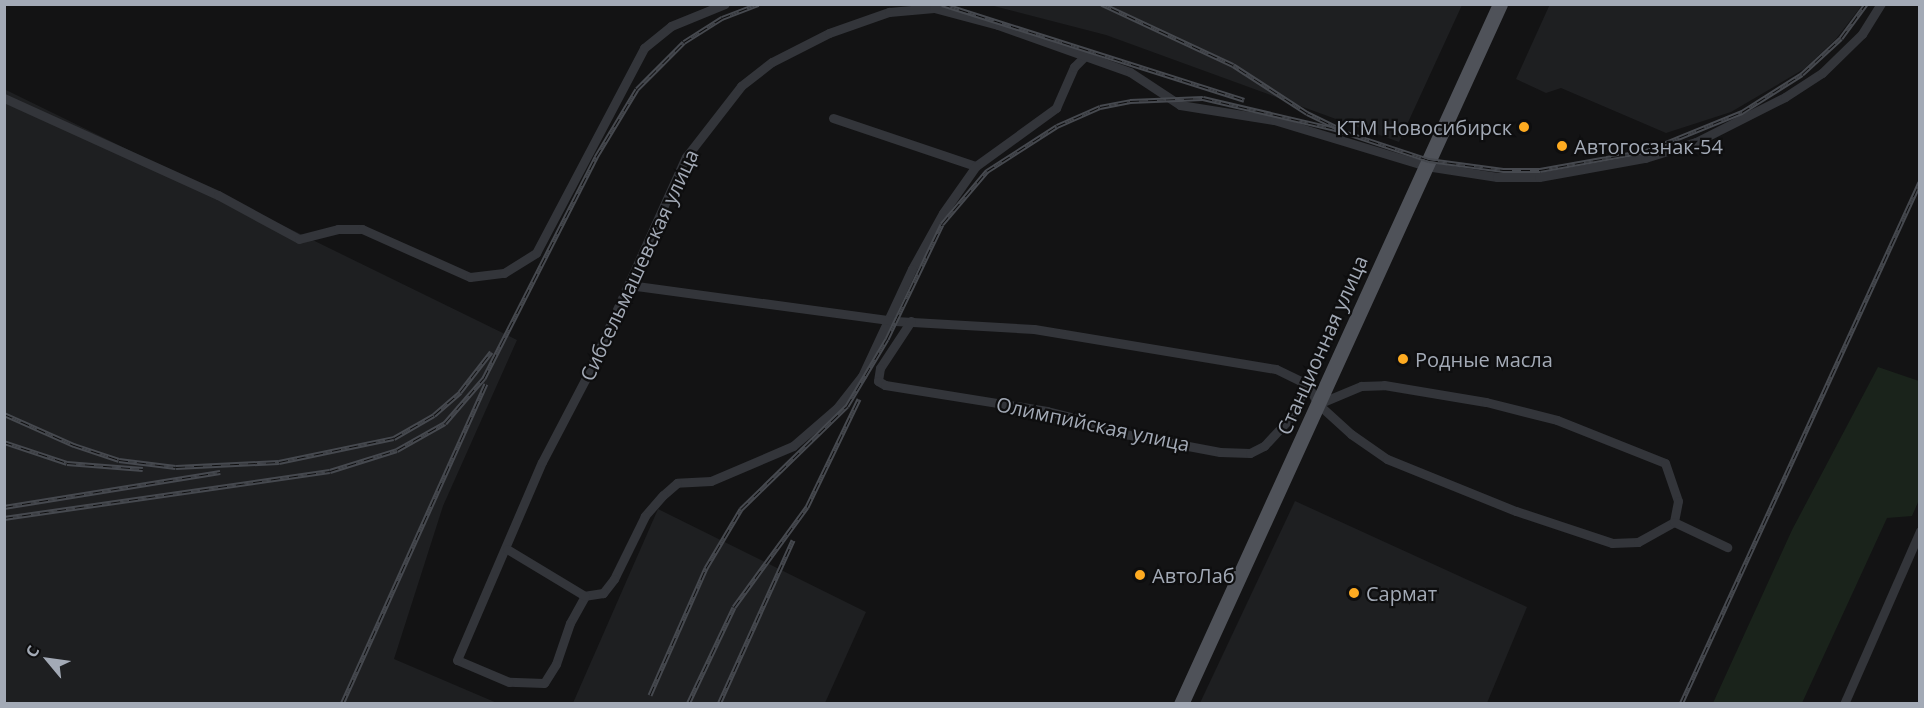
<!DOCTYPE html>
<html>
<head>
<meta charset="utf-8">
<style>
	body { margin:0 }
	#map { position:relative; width:1924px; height:708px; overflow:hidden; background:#131314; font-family:"Open Sans",sans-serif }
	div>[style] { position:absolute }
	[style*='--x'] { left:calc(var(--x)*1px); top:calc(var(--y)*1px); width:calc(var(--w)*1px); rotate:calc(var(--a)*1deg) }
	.built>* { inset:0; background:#1e1f21 }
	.green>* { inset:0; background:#1a231b }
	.minor>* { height:9px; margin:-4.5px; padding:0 4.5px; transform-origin:4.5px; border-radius:4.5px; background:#33353a }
	.primary>* { height:15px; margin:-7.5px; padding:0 7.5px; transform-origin:7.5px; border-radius:7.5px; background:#4f5259 }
	.rail>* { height:5px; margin-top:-2.5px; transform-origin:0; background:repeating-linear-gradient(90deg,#0e0e0f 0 9px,#46494f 0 18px); box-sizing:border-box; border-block:2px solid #46494f }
	.dots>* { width:16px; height:16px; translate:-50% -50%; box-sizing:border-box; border:3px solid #0e0e0f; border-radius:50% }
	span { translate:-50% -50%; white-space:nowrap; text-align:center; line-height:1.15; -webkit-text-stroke:4.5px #0e0e0f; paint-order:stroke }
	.poi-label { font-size:20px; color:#a3aab6 }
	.right { translate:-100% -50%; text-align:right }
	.left { translate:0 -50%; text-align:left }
	.street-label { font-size:20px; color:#a3aab6 }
	.frame { position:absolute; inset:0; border:6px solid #a3aab6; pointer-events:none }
	.north { position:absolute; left:18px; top:630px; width:60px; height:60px; -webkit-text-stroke:4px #0e0e0f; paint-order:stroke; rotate:299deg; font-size:16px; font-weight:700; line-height:24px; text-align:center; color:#a3aab6 }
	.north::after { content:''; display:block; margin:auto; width:21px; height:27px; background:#a3aab6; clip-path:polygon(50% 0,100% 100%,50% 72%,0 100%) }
</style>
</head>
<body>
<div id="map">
	<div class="built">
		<div style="clip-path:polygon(1550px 4px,1862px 4px,1862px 5px,1836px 39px,1804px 69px,1731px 112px,1666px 133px,1561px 88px,1546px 93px,1516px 79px)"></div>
		<div style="clip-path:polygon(990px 5px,1462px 5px,1399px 142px,1106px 35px)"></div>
		<div style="clip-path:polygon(4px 89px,517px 340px,443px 506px,394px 659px,497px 703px,5px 703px)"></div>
		<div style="clip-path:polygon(1295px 501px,1527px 607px,1487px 703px,1200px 703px)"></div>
		<div style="clip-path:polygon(658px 509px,866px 612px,825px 703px,573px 703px)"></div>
	</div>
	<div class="green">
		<div style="clip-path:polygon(1878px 367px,1919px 381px,1919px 500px,1912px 516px,1887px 518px,1802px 703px,1713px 703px,1792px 530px)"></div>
	</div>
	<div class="minor">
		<div style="--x:4;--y:98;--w:235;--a:24.4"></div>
		<div style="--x:218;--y:195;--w:92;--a:28.5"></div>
		<div style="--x:299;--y:239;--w:40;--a:-14.4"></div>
		<div style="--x:338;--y:229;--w:24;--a:0"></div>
		<div style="--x:362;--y:229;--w:118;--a:24"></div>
		<div style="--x:470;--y:277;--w:34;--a:-7"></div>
		<div style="--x:504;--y:273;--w:38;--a:-32"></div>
		<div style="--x:536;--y:253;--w:232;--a:-62.2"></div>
		<div style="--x:644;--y:48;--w:35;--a:-39"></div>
		<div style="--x:671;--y:26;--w:58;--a:-22.2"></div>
		<div style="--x:833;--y:118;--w:151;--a:18.6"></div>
		<div style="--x:976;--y:166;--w:99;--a:-35.9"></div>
		<div style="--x:1056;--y:108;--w:45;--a:-66.3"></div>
		<div style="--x:1074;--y:67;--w:16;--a:-45"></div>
		<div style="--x:976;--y:166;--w:57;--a:125.1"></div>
		<div style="--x:943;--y:213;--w:64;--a:119"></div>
		<div style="--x:912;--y:269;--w:118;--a:115"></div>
		<div style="--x:862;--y:376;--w:41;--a:128"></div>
		<div style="--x:837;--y:408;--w:58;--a:139.2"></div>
		<div style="--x:793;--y:446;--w:89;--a:156.9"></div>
		<div style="--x:711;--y:481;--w:34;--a:177"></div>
		<div style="--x:677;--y:483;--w:18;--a:139"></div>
		<div style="--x:663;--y:495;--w:28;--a:131"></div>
		<div style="--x:645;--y:516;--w:70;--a:116.2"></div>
		<div style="--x:614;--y:579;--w:18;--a:128"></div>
		<div style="--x:603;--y:593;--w:18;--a:171"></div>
		<div style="--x:585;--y:596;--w:31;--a:119"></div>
		<div style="--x:570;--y:623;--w:43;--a:108.9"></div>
		<div style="--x:556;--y:664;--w:22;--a:122"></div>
		<div style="--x:544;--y:683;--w:35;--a:-178"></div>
		<div style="--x:509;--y:682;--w:56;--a:-157.1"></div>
		<div style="--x:457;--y:660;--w:215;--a:-66.8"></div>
		<div style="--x:542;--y:462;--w:95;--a:-62.4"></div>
		<div style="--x:586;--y:378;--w:243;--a:-65.7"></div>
		<div style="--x:686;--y:157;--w:90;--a:-52.2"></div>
		<div style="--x:741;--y:86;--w:39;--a:-38"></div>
		<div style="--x:772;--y:62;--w:64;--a:-27"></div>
		<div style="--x:829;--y:33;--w:64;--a:-19.3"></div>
		<div style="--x:889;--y:12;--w:45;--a:-5.1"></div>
		<div style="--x:934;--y:8;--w:66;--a:14.9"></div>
		<div style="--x:998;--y:25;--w:140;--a:19.6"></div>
		<div style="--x:1130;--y:72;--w:60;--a:33.4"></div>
		<div style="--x:1180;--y:105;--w:95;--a:9.1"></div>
		<div style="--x:1274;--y:120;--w:159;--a:16.8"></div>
		<div style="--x:1426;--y:166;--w:72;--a:8.8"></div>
		<div style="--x:1497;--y:177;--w:42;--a:0"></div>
		<div style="--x:1539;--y:177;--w:108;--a:-10.2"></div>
		<div style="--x:1645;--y:158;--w:53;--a:-17.4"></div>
		<div style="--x:1696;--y:142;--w:100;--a:-26.8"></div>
		<div style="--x:1785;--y:97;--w:44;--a:-33"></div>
		<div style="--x:1822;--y:73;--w:56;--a:-44.3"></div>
		<div style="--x:1862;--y:34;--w:36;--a:-58"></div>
		<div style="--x:629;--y:285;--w:268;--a:7.7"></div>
		<div style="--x:895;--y:321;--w:139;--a:3.3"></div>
		<div style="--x:1034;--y:329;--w:245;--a:9.4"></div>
		<div style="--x:1276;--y:369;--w:34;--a:26"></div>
		<div style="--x:1307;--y:384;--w:23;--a:61"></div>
		<div style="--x:1318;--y:404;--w:45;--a:42.3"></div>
		<div style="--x:1351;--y:434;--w:44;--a:34.8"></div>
		<div style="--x:1387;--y:459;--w:139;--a:22"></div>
		<div style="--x:1516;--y:511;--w:101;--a:18.4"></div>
		<div style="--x:1612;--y:543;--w:26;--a:-2"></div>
		<div style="--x:1638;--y:542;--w:41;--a:-29.1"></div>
		<div style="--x:911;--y:321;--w:56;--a:123.4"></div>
		<div style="--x:880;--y:368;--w:13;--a:99"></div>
		<div style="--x:878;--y:381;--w:8;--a:30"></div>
		<div style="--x:885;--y:385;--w:164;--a:9.1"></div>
		<div style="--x:1047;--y:411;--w:30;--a:14"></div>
		<div style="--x:1076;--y:418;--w:25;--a:27"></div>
		<div style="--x:1098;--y:429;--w:124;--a:10.7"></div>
		<div style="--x:1220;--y:452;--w:30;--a:2"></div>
		<div style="--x:1250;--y:453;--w:16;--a:-27"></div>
		<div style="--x:1264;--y:446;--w:38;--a:-47"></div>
		<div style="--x:1290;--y:418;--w:38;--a:-63"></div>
		<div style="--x:1318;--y:404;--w:47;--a:-22.7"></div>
		<div style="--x:1361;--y:386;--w:23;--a:-2"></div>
		<div style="--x:1384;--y:385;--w:103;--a:9.5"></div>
		<div style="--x:1486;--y:402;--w:73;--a:14.2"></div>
		<div style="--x:1557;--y:420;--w:116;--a:21.7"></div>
		<div style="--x:1665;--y:463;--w:40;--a:71.1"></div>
		<div style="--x:1678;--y:501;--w:21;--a:101"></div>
		<div style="--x:1674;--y:522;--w:59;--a:25.3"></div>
		<div style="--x:507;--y:549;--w:91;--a:31.1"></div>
		<div style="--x:1844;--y:704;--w:189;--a:-66.3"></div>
	</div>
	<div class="primary">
		<div style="--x:1181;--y:704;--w:769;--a:-65.5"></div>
	</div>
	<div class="rail">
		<div style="--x:942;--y:4;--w:317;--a:17.6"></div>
		<div style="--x:1335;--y:129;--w:99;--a:18.3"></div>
		<div style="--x:1429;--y:160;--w:75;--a:7.7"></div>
		<div style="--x:1503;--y:170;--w:37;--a:0"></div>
		<div style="--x:1540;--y:170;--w:108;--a:-10.2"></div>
		<div style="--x:1646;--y:151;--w:104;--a:-22.1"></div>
		<div style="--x:1742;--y:112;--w:71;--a:-32.3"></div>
		<div style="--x:1802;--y:74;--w:53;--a:-42.7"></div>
		<div style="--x:1841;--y:38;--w:42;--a:-53.7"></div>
		<div style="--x:4;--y:414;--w:77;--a:23.9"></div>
		<div style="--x:74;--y:445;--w:47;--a:18.4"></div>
		<div style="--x:119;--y:460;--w:57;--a:7"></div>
		<div style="--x:176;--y:467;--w:103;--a:-2.8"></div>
		<div style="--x:279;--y:462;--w:117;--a:-11.8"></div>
		<div style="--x:394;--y:438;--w:46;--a:-29.9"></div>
		<div style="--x:434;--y:415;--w:35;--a:-41"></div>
		<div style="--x:460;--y:392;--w:51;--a:-52.2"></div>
		<div style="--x:4;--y:442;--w:66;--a:18.4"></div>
		<div style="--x:67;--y:463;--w:76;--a:4.5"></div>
		<div style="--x:4;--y:507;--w:219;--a:-9.2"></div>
		<div style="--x:4;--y:518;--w:329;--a:-8.2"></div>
		<div style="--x:330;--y:471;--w:70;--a:-17.4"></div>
		<div style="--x:397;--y:450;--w:55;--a:-29.4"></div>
		<div style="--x:445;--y:423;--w:60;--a:-49.1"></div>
		<div style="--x:484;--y:378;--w:248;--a:-63.1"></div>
		<div style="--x:596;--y:157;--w:79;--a:-58.9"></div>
		<div style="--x:637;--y:89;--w:66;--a:-45"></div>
		<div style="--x:684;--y:42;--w:45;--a:-32.3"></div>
		<div style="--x:722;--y:18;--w:39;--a:-21"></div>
		<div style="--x:650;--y:695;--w:139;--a:-66.2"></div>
		<div style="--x:706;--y:568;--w:69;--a:-59.3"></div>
		<div style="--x:741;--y:509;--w:148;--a:-44.2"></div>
		<div style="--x:847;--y:406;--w:78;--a:-59.2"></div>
		<div style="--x:887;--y:339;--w:127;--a:-64.4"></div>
		<div style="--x:942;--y:224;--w:70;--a:-49.7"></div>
		<div style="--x:987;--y:171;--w:83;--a:-32.7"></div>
		<div style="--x:1057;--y:126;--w:47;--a:-23.8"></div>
		<div style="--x:1100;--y:107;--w:31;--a:-11"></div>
		<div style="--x:1130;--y:101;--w:73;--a:-2.4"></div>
		<div style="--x:1203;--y:98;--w:145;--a:13.2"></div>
		<div style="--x:1344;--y:131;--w:41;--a:-154.1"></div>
		<div style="--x:1307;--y:113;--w:88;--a:-147"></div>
		<div style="--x:1233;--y:65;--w:145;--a:-155"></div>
		<div style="--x:342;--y:704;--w:351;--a:-65.8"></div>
		<div style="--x:688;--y:704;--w:107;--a:-64.6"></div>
		<div style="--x:734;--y:607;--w:124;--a:-53.9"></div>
		<div style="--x:807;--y:507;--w:120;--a:-64.3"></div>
		<div style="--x:719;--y:704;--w:180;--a:-65.7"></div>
		<div style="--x:1681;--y:704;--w:574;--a:-65.4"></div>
	</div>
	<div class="dots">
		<div style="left:1524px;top:127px;background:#feab21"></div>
		<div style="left:1562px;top:146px;background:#feab21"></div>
		<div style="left:1403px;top:359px;background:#feab21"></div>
		<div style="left:1140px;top:575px;background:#feab21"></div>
		<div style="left:1354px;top:593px;background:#feab21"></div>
	</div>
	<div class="poi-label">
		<span class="right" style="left:1512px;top:127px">КТМ Новосибирск</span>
		<span class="left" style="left:1574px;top:146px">Автогосзнак-54</span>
		<span class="left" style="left:1415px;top:359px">Родные масла</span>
		<span class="left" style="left:1152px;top:575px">АвтоЛаб</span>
		<span class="left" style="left:1366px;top:593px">Сармат</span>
	</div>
	<div class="street-label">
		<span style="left:639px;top:265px;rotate:-65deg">Сибсельмашевская улица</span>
		<span style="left:1322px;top:345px;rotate:-66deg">Станционная улица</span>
		<span style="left:1093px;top:424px;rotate:12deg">Олимпийская улица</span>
	</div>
	<div class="frame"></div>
	<div class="north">С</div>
</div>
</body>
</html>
